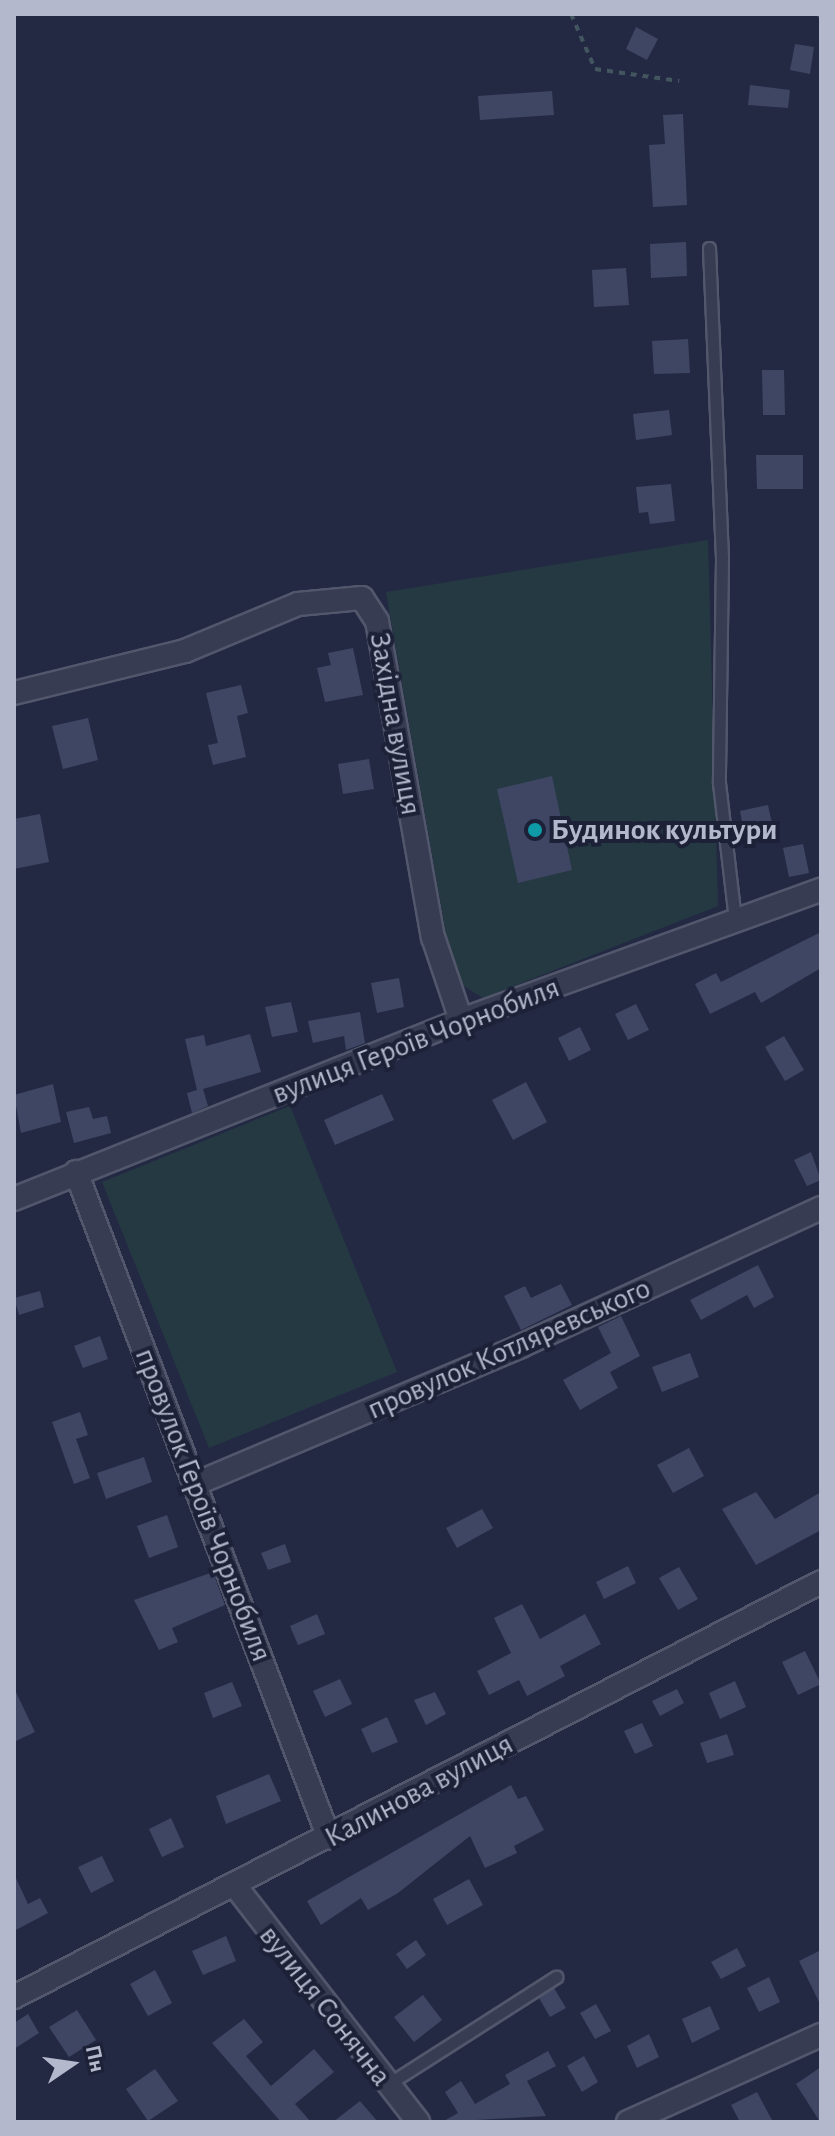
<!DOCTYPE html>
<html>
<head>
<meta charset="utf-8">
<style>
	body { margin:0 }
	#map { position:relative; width:835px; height:2136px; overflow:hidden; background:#232943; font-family:"Alegreya Sans",sans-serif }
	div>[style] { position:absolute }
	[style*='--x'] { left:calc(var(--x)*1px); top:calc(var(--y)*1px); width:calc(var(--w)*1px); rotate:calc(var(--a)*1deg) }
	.green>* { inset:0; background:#253943 }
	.building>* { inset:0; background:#3e4663 }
	.path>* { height:4px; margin-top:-2px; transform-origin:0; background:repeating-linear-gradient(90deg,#435660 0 6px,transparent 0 12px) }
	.roads { filter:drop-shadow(2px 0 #52576c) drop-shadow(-2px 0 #52576c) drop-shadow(0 2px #52576c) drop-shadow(0 -2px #52576c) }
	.service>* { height:11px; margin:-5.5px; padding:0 5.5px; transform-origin:5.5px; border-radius:5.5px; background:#373c52 }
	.minor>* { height:22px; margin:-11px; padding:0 11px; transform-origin:11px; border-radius:11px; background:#373c52 }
	.dots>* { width:22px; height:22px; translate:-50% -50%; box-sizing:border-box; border:4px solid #1c2137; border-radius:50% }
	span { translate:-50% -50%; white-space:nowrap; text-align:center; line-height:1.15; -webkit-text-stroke:8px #1c2137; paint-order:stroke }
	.street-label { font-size:30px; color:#b4b8cc }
	.poi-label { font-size:30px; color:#b4b8cc; font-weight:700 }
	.left { translate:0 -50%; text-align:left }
	.frame { position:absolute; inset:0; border:16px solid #b4b8cc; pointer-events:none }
	.north { position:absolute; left:32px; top:2024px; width:80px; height:80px; -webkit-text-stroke:6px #1c2137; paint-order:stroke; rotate:77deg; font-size:22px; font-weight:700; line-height:32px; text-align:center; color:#b4b8cc }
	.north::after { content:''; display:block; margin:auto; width:28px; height:36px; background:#b4b8cc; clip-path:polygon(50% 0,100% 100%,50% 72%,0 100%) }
</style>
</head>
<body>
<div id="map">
	<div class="green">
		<div style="clip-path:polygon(708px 540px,718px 906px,483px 998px,454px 980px,386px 592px)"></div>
		<div style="clip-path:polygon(290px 1106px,397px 1372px,209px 1448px,102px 1182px)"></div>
	</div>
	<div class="building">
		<div style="clip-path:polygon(636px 27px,658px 39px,647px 60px,626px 49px)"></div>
		<div style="clip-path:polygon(795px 44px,814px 47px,810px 74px,790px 70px)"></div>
		<div style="clip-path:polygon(750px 85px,790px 90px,788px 108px,748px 105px)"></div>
		<div style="clip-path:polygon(552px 91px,554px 115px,480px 120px,478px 96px)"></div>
		<div style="clip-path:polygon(683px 114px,687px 205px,653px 207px,649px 145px,665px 144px,663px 115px)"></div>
		<div style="clip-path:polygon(686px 242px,687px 276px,651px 278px,650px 244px)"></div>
		<div style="clip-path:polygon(626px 268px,629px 305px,594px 307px,592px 270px)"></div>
		<div style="clip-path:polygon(688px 339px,690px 373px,654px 374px,652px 341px)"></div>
		<div style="clip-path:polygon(762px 370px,784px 370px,785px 415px,763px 415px)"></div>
		<div style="clip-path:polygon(669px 410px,672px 435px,636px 440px,633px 414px)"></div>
		<div style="clip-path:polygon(756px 455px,803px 455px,803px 489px,757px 489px)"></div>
		<div style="clip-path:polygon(671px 484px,675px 521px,650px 524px,648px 512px,639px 513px,636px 487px)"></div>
		<div style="clip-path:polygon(353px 648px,363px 695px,325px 702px,317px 668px,331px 665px,328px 653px)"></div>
		<div style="clip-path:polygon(241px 685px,248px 713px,237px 716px,246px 757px,213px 765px,208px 745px,218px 743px,206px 693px)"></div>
		<div style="clip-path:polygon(88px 718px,98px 760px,63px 769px,52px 726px)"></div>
		<div style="clip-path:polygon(369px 759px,374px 789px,343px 794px,338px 764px)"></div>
		<div style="clip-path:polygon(552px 776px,572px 870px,518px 883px,497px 789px)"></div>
		<div style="clip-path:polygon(768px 805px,775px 838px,746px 843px,740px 811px)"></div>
		<div style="clip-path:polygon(40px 814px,49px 862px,14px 869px,14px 819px)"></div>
		<div style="clip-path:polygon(803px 844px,809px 873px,789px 877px,783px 848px)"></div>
		<div style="clip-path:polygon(821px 932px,821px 968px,761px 1003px,755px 992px,710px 1014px,695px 984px,716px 973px,721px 982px)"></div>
		<div style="clip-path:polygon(399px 978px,404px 1007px,377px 1013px,371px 983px)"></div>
		<div style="clip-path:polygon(291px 1002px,298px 1032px,272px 1037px,265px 1007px)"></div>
		<div style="clip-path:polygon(636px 1004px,649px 1030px,628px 1040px,615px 1014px)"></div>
		<div style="clip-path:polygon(360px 1012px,365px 1043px,346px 1050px,344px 1036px,313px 1043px,308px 1021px)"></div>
		<div style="clip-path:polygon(580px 1027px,591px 1050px,569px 1061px,558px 1038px)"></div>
		<div style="clip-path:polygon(250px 1034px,261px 1072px,203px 1089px,208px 1106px,192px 1113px,187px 1093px,197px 1090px,185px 1039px,204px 1035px,206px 1046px)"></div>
		<div style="clip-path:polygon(784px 1036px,804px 1070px,785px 1081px,765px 1047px)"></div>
		<div style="clip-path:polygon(526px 1082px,547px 1122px,513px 1140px,492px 1100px)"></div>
		<div style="clip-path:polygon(53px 1084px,61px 1122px,21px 1133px,14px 1095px)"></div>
		<div style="clip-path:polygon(382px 1094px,394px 1120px,335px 1145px,324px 1120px)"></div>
		<div style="clip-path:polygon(89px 1107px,93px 1119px,107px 1116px,111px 1133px,74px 1143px,66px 1112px)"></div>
		<div style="clip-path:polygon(811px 1152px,821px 1180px,807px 1186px,794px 1160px)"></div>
		<div style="clip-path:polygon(758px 1265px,774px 1297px,754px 1308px,747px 1295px,701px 1320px,690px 1300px)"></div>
		<div style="clip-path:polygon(561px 1284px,572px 1305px,521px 1330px,504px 1296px,525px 1286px,531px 1298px)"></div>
		<div style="clip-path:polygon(40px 1291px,44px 1307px,19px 1315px,14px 1298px)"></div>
		<div style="clip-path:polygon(621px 1316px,640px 1356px,610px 1372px,618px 1388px,580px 1410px,563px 1380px,611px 1353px,598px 1327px)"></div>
		<div style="clip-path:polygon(100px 1336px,108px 1359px,83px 1368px,74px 1346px)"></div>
		<div style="clip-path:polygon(690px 1353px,699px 1377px,662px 1392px,652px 1367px)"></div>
		<div style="clip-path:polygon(80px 1412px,88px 1435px,76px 1439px,90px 1478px,74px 1484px,52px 1422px)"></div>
		<div style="clip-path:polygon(689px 1448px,704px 1476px,673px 1493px,657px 1465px)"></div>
		<div style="clip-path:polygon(144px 1457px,152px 1482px,106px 1499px,97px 1473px)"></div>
		<div style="clip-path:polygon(756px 1492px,775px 1519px,821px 1492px,821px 1530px,756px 1565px,722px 1509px)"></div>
		<div style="clip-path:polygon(482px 1509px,493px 1528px,457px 1548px,446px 1528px)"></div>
		<div style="clip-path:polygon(167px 1515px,178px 1547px,149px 1558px,137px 1526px)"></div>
		<div style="clip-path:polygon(285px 1544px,291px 1562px,268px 1570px,261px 1553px)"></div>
		<div style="clip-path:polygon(628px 1566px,636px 1583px,604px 1599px,596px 1582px)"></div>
		<div style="clip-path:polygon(679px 1567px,698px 1599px,678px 1610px,659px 1578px)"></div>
		<div style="clip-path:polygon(213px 1572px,225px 1605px,172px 1628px,178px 1642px,159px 1650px,134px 1600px)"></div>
		<div style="clip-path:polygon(522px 1604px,540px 1639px,585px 1614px,601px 1644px,560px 1666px,565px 1676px,527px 1696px,519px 1680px,489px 1695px,477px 1671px,511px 1653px,494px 1618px)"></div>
		<div style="clip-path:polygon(317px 1614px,325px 1634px,298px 1645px,290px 1626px)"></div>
		<div style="clip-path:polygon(805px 1651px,821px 1684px,798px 1695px,782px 1662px)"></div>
		<div style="clip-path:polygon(340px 1679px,352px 1704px,325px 1717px,313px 1691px)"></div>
		<div style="clip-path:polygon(735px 1681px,746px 1707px,720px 1719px,709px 1693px)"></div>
		<div style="clip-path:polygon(232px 1682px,242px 1706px,213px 1718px,204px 1693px)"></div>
		<div style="clip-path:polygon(14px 1688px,35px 1732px,14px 1742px)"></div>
		<div style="clip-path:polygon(677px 1689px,684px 1703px,660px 1716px,652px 1701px)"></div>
		<div style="clip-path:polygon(435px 1692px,446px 1714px,426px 1725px,414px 1700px)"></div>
		<div style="clip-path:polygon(387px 1717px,398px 1742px,372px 1753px,361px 1729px)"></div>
		<div style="clip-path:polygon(642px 1723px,653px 1746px,635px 1754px,624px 1731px)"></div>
		<div style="clip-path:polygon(727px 1734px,734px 1755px,707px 1763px,700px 1743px)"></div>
		<div style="clip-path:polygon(269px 1774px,281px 1801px,226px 1824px,216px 1796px)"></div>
		<div style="clip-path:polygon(511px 1785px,518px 1799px,526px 1796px,544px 1830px,514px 1846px,517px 1853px,485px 1868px,470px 1836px,398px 1893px,368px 1910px,361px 1898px,321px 1925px,307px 1901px)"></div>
		<div style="clip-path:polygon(171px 1818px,184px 1847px,162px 1857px,149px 1829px)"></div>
		<div style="clip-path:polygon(102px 1856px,114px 1881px,91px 1893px,78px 1867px)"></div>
		<div style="clip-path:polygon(14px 1874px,28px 1904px,40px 1898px,48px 1913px,14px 1931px)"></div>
		<div style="clip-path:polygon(469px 1879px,483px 1905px,447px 1925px,433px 1899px)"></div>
		<div style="clip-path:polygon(226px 1936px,236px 1961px,203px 1975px,192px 1951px)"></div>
		<div style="clip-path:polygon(416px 1940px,426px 1955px,407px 1969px,396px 1954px)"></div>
		<div style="clip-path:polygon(737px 1948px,746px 1966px,721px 1979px,711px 1962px)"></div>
		<div style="clip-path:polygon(821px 1950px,821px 2006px,799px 1961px)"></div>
		<div style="clip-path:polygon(155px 1970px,172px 2003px,148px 2016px,130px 1984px)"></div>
		<div style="clip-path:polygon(769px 1977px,780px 2002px,759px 2012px,747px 1988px)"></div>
		<div style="clip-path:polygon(554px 1988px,566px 2008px,550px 2017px,539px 1998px)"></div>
		<div style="clip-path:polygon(423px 1995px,442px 2020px,414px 2042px,394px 2017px)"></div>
		<div style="clip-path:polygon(596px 2004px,611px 2031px,595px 2039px,580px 2013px)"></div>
		<div style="clip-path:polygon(710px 2006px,720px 2029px,692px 2043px,682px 2019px)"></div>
		<div style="clip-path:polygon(77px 2010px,96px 2040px,69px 2057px,49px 2027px)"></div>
		<div style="clip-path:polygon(28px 2014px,39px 2033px,14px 2049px,14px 2023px)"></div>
		<div style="clip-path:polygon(244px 2019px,263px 2042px,246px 2056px,271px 2086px,314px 2049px,334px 2072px,295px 2104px,311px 2122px,281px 2122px,212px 2043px)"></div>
		<div style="clip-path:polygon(649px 2034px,659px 2057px,637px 2068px,627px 2046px)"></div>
		<div style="clip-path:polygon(548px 2051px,556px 2066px,527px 2081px,546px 2116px,442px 2122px,458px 2113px,445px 2092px,461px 2081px,475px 2104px,510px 2084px,505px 2075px)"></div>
		<div style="clip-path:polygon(584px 2056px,598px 2082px,582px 2092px,567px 2066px)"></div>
		<div style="clip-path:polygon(821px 2067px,821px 2122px,820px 2122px,796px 2084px)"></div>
		<div style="clip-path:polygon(155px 2069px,178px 2101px,148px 2121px,126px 2089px)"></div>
		<div style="clip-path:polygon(757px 2092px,773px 2122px,740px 2122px,731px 2105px)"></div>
		<div style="clip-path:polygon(360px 2101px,378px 2122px,333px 2122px)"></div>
	</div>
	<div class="path">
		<div style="--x:571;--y:14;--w:60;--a:66.4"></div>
		<div style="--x:595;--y:69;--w:85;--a:8.1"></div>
		<div style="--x:818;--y:14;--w:4;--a:45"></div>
	</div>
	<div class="roads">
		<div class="service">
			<div style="--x:709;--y:248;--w:310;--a:87.6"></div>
			<div style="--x:722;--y:558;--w:225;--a:90.8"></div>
			<div style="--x:719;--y:783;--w:137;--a:83.3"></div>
			<div style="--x:387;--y:2085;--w:201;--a:-32.6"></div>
		</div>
		<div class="minor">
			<div style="--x:14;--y:693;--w:176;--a:-13.8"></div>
			<div style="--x:185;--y:651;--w:122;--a:-22.6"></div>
			<div style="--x:298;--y:604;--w:64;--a:-5.4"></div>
			<div style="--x:362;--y:598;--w:27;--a:57"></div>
			<div style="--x:377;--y:621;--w:321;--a:80"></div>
			<div style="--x:433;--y:937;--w:88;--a:71.4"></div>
			<div style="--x:76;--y:1172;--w:712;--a:69.2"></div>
			<div style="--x:14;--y:1199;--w:482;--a:-21.8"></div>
			<div style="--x:461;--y:1020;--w:383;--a:-19.9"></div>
			<div style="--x:195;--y:1484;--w:354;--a:-22.9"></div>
			<div style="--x:521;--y:1346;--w:330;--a:-24.7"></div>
			<div style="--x:236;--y:1887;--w:297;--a:52.2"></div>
			<div style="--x:14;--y:1997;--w:907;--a:-27.21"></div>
			<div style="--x:628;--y:2122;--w:212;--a:-24.3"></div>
		</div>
	</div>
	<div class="dots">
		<div style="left:535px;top:830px;background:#0f9aa8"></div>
	</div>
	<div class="street-label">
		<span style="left:395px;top:724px;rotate:80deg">Західна вулиця</span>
		<span style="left:416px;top:1041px;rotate:-21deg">вулиця Героїв Чорнобиля</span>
		<span style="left:509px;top:1349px;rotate:-24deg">провулок Котляревського</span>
		<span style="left:203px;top:1505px;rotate:69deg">провулок Героїв Чорнобиля</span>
		<span style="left:419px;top:1791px;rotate:-28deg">Калинова вулиця</span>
		<span style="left:325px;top:2006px;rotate:52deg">вулиця Сонячна</span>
	</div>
	<div class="poi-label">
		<span class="left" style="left:551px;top:830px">Будинок культури</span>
	</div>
	<div class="frame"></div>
	<div class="north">Пн</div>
</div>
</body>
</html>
